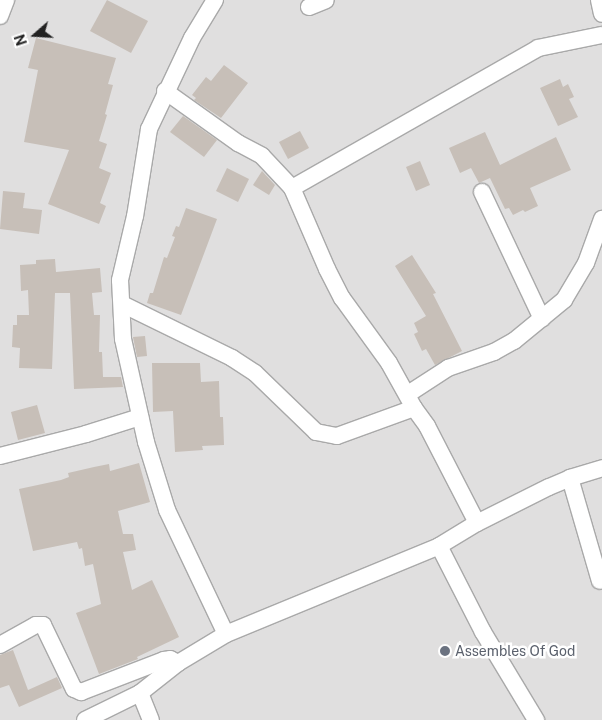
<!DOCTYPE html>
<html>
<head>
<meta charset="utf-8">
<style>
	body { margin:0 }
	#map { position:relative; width:602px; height:720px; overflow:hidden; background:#f2efe9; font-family:"Public Sans",sans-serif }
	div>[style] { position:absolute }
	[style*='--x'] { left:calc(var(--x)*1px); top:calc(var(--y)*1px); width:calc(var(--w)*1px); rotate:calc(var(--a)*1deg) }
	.residential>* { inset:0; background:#e0dfdf }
	.building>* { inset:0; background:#c7bfb8 }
	.roads { filter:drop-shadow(1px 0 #a9a9a9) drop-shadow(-1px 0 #a9a9a9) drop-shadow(0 1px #a9a9a9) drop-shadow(0 -1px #a9a9a9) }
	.minor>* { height:16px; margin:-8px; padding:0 8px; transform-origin:8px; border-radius:8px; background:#fff }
	.dots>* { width:14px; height:14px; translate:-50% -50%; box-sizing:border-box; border:2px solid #fff; border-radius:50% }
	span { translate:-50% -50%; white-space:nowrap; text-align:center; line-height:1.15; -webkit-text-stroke:5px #fff; paint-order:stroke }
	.worship-label { font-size:14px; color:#5b616d }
	.left { translate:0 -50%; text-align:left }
	.north { position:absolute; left:10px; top:10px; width:50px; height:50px; -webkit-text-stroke:4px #fff; paint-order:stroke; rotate:251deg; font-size:14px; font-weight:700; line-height:20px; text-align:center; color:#222 }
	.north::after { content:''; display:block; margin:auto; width:18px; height:22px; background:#222; clip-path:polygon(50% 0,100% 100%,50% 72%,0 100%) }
</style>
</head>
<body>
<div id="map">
	<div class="residential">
		<div style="clip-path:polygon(0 0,602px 0,602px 720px,0 720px)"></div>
	</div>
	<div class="building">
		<div style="clip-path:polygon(107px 0,148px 21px,131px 53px,90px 31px)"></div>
		<div style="clip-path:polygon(36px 38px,116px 58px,108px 84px,113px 85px,105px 114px,107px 115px,99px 141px,107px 144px,99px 168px,111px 173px,100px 203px,106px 206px,99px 224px,48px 204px,69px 150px,24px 142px,38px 70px,28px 68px)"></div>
		<div style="clip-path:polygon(224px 65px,248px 83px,221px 118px,194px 100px,196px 98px,192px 95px,206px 77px,211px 81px)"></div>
		<div style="clip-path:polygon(560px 79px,563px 87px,568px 84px,574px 97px,569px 99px,578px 117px,558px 126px,540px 88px)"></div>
		<div style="clip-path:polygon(183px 116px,217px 140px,204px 157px,170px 132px)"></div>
		<div style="clip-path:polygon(300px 131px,309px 148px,288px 159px,279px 142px)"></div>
		<div style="clip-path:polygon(485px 132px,500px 165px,556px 137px,571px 170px,530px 188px,538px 206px,525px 212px,523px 210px,513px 215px,509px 208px,505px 209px,490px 178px,479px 183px,471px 168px,460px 173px,449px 148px)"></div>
		<div style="clip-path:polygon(420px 161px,430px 185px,416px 191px,406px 167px)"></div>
		<div style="clip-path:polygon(227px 168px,249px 179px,238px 202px,216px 191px)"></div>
		<div style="clip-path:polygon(262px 171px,275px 185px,269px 195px,253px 185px)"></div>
		<div style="clip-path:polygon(3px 191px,25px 193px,23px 208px,42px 210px,39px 234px,0 229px)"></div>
		<div style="clip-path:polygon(186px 208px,217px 219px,181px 315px,147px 303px,150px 293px,153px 293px,164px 257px,167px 258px,175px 237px,172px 236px,176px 226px,179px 227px)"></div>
		<div style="clip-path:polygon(412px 255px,436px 293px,433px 294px,462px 351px,435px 365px,426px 349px,422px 351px,414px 334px,418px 332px,414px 323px,426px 316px,395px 266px)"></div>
		<div style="clip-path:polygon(55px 259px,56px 272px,100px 268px,102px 292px,92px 293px,94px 315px,100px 315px,99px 352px,102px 352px,103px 377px,121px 377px,123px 387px,74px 389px,70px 293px,55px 293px,52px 369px,19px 368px,20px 348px,12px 347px,13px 325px,17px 325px,17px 315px,29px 315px,28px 290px,21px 291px,20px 265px,36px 264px,36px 260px)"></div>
		<div style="clip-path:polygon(145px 336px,147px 356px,137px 357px,133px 337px)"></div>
		<div style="clip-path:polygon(152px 363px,200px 363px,201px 382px,219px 381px,220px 417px,223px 417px,224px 445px,202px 446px,203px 450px,175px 452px,173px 411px,153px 412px)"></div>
		<div style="clip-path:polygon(37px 405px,45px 433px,18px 440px,11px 412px)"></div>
		<div style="clip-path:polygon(139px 463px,150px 502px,118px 511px,123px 534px,133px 534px,136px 550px,123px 552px,132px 590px,152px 580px,179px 637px,137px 657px,138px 659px,99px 674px,76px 613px,101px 604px,93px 564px,85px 566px,82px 548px,79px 549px,77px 542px,33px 551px,19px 489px,61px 480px,69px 477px,68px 473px,94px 467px,109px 464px,110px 471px)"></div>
		<div style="clip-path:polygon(13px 650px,28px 690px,57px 677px,62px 688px,19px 707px,9px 685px,0 688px,0 655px)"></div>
	</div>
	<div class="roads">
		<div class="minor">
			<div style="--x:215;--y:0;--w:44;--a:121.2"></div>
			<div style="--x:192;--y:38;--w:101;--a:115.3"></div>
			<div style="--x:149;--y:129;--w:88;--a:99.1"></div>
			<div style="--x:135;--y:216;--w:66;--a:103.2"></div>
			<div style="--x:120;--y:280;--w:59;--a:87.1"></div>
			<div style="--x:123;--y:339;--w:106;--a:77.4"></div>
			<div style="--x:146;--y:442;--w:71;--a:72.8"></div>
			<div style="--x:167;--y:510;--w:137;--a:64.6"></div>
			<div style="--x:599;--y:0;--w:14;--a:78"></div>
			<div style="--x:309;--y:7;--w:18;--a:-22"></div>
			<div style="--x:0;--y:16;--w:17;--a:-69"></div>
			<div style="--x:165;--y:91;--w:90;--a:35.5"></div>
			<div style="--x:238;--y:143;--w:27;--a:28"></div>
			<div style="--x:262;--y:156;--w:44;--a:46.8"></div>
			<div style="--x:292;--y:188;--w:88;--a:66.6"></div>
			<div style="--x:327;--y:269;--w:33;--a:63"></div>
			<div style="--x:342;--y:298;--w:80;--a:54.1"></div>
			<div style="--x:389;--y:363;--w:51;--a:60.9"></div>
			<div style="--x:414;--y:408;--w:22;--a:54"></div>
			<div style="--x:427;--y:426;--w:109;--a:62.7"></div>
			<div style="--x:292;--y:188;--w:283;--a:-29.6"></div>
			<div style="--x:538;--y:48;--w:65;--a:-11.5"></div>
			<div style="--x:482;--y:192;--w:140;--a:64.7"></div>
			<div style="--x:122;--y:304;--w:123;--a:26.1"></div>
			<div style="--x:232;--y:358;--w:27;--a:33"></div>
			<div style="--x:255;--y:373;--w:85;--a:44"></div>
			<div style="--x:316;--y:432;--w:21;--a:11"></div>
			<div style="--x:337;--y:436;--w:82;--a:-20"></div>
			<div style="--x:408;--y:394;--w:48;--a:-33"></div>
			<div style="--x:448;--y:368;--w:49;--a:-19.2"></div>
			<div style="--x:494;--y:352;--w:23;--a:-29"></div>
			<div style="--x:514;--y:341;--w:65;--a:-39.4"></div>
			<div style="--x:564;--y:300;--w:43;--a:-59.3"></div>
			<div style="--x:586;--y:263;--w:47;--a:-70"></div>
			<div style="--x:0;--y:456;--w:89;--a:-14.3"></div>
			<div style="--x:86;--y:434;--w:57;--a:-17.5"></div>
			<div style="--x:570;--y:478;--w:107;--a:73.8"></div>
			<div style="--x:439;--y:546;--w:97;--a:62.9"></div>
			<div style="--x:483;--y:632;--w:103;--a:58.9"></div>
			<div style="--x:0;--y:645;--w:41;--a:-29.1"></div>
			<div style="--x:36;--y:625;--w:7;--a:0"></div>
			<div style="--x:43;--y:625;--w:71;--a:64.2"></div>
			<div style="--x:74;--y:689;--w:8;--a:23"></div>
			<div style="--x:81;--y:692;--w:89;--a:-21.1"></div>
			<div style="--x:164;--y:660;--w:6;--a:-9"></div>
			<div style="--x:170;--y:659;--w:9;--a:27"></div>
			<div style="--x:140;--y:693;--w:29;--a:68"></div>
			<div style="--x:85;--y:720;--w:61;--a:-26.1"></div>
			<div style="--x:140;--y:693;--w:48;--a:-38.3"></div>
			<div style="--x:178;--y:663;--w:56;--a:-31.1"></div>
			<div style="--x:226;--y:634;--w:230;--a:-22.4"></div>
			<div style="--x:439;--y:546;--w:44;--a:-31.2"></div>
			<div style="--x:477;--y:523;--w:80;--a:-26.6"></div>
			<div style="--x:549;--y:487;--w:23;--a:-23"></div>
			<div style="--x:570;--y:478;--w:34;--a:-17"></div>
		</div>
	</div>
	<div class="dots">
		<div style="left:445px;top:651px;background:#6b7280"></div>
	</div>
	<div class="worship-label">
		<span class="left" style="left:455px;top:651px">Assembles Of God</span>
	</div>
	<div class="north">N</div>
</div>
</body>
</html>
